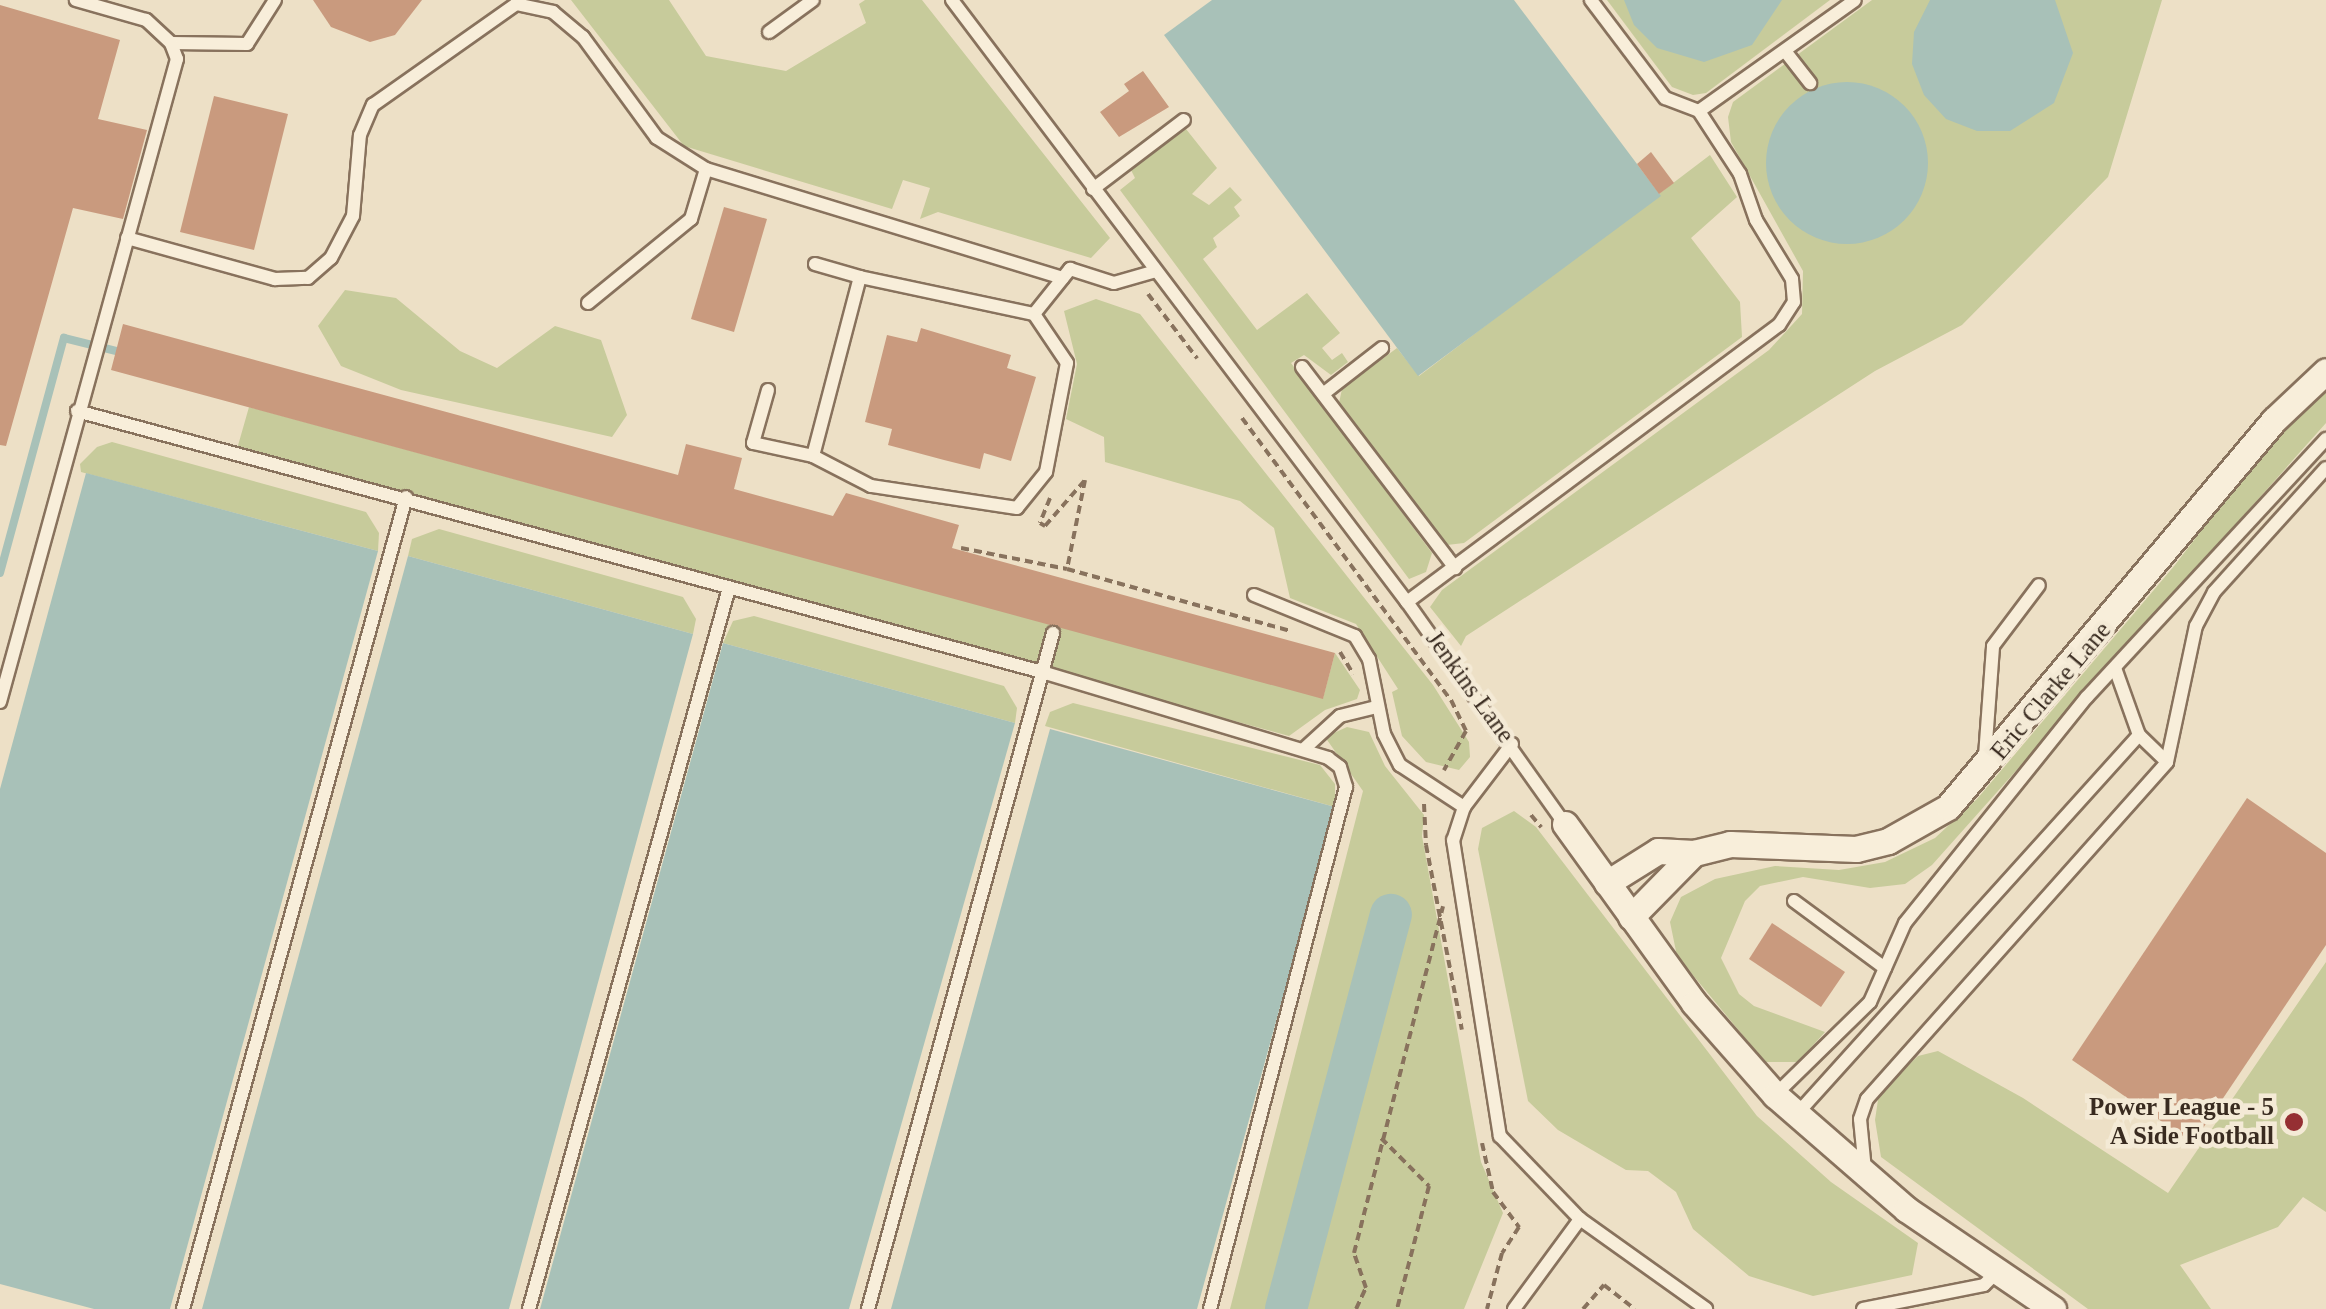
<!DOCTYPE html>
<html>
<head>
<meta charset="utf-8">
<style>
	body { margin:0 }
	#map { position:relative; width:2326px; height:1309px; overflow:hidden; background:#ede0c6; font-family:Georgia,serif }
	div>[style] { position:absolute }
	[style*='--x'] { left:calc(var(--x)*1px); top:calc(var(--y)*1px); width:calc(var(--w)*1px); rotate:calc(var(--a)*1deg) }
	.green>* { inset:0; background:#c7cb9b }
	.water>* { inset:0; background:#a8c1b8 }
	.round { border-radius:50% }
	.stream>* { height:8px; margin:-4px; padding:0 4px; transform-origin:4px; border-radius:4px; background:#a8c1b8 }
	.river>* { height:42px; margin:-21px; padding:0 21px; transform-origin:21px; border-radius:21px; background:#a8c1b8 }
	.building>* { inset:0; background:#c99a7e }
	.path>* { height:4px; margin-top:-2px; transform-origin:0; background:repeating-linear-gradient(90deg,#88725d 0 8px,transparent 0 13px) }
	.roads { filter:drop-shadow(2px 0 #88725d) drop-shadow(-2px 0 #88725d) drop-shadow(0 2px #88725d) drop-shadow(0 -2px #88725d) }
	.lane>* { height:12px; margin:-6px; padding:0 6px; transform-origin:6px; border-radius:6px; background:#f8eeda }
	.street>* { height:25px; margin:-12.5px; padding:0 12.5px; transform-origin:12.5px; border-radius:12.5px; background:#f8eeda }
	.dots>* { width:28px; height:28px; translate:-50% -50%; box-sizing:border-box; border:5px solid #f4ead6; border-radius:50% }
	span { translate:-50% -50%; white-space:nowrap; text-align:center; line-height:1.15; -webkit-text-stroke:9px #f4ead6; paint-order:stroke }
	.street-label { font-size:25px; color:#392b20 }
	.poi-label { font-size:25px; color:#392b20; font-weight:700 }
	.right { translate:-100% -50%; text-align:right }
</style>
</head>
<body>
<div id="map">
	<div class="green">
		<div style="clip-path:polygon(571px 0,669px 0,706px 56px,786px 71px,866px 23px,859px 4px,865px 0,922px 0,1110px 238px,1091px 258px,938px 212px,920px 219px,930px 188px,903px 180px,892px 209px,684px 146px)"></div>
		<div style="clip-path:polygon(1607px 0,1830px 0,1706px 93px,1693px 95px,1672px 87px)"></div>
		<div style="clip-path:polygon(1872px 0,2162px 0,2108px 177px,1962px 325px,1875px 371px,1466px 636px,1461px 646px,1430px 607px,1442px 590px,1769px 350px,1802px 314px,1803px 271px,1731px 142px,1728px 117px,1733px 102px)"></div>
		<div style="clip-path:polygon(1186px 129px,1217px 168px,1192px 194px,1209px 205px,1230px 187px,1242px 200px,1234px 207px,1240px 216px,1213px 238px,1217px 247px,1203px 259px,1257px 330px,1307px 293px,1340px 333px,1322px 348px,1332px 360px,1342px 353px,1348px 362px,1331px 375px,1304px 355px,1291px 363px,1432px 553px,1426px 572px,1409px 579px,1120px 190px,1135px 178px,1131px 170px)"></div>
		<div style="clip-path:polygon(1710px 155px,1737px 197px,1691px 238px,1740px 302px,1742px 337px,1464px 543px,1447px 545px,1339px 403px,1342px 389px,1397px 348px,1419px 376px)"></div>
		<div style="clip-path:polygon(345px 290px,396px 298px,460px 351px,497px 368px,555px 326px,601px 340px,627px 415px,612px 437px,401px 390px,341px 366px,318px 326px)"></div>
		<div style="clip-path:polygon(1096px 299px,1140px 314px,1433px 685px,1469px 742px,1470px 757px,1459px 770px,1426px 762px,1402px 736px,1392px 692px,1398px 689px,1356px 624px,1290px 598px,1274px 528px,1240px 501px,1105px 462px,1104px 437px,1066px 419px,1077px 364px,1064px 311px)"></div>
		<div style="clip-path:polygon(2326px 386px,2326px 423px,1932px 865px,1905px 884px,1870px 888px,1803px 877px,1760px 886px,1745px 901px,1721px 958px,1739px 994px,1754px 1006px,1825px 1032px,1798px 1062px,1765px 1062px,1677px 956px,1670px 922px,1681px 897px,1715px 879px,1775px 866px,1839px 870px,1885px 862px,1935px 838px,1977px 799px,2175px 565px,2284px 422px)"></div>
		<div style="clip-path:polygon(249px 407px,1323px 698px,1335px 653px,1360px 690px,1357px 699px,1325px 710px,1289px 736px,237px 449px)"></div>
		<div style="clip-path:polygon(112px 442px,366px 512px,379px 533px,378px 551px,81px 472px,80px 464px,97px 447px)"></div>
		<div style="clip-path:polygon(439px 529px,683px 597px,696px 619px,693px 634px,408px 556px,412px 539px)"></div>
		<div style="clip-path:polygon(754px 616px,1004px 686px,1017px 708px,1015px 723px,723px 643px,733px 621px)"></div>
		<div style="clip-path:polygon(1073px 703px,1320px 765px,1335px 784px,1335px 807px,1045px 726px,1050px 712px)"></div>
		<div style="clip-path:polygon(1347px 727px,1369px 732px,1385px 766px,1424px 815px,1422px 836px,1481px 1162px,1503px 1213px,1464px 1309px,1230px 1309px,1363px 791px,1325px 737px)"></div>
		<div style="clip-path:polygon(1514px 811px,1536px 827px,1757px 1116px,1831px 1182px,1918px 1243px,1912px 1275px,1813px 1296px,1749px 1276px,1693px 1229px,1676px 1192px,1648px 1171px,1626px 1170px,1558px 1130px,1528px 1101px,1478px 849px,1482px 828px)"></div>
		<div style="clip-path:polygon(2326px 962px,2326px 1212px,2303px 1197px,2278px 1227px,2180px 1265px,2211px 1309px,2088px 1309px,1881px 1157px,1875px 1120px,1879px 1093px,1918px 1056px,1938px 1051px,2023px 1098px,2168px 1193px)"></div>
	</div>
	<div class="water">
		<div style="clip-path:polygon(1212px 0,1514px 0,1661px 196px,1418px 376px,1164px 35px)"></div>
		<div style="clip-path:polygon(1624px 0,1782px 0,1752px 45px,1704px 62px,1657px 48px,1634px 25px)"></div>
		<div style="clip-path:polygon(1930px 0,2055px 0,2073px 53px,2054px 103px,2010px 131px,1977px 131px,1946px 119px,1924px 95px,1912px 64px,1914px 32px)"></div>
		<div class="round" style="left:1766px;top:82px;width:162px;height:162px"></div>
		<div style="clip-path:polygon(86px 473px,378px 551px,170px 1309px,94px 1309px,0 1284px,0 789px)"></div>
		<div style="clip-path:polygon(408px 556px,693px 634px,509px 1309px,202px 1309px)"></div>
		<div style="clip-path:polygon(723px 643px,1015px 723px,849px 1309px,540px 1309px)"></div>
		<div style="clip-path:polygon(1050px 729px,1335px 807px,1197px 1309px,891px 1309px)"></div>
	</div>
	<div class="stream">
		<div style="--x:0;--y:573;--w:244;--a:-74.8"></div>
		<div style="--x:64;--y:338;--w:62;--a:14"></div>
	</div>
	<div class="river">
		<div style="--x:1286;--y:1309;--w:408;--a:-75.1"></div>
	</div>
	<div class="building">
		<div style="clip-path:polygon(313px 0,422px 0,395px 35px,370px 42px,331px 27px)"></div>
		<div style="clip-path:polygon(0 5px,120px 40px,98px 119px,147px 130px,123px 219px,73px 208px,6px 446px,0 445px)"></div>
		<div style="clip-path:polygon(1143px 71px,1169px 107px,1119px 137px,1100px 112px,1129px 91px,1124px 84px)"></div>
		<div style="clip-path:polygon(214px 96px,288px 114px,254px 250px,180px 232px)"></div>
		<div style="clip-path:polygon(1651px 152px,1674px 183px,1659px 194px,1637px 164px)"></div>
		<div style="clip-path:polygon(724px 207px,767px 219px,734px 332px,691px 319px)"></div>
		<div style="clip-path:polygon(123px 324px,678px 475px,686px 444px,742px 458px,734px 489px,833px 516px,846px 493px,959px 525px,952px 548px,1335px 653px,1323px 699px,111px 370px)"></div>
		<div style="clip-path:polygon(921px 328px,1011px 355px,1007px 368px,1036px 377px,1011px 461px,984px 453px,980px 469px,944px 460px,888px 445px,892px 429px,865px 422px,887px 335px,917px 342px)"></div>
		<div style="clip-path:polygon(2247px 798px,2326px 853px,2326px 945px,2193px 1143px,2072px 1060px)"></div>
		<div style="clip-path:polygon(1772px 923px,1845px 972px,1821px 1007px,1749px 959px)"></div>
	</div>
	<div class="path">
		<div style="--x:1148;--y:294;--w:81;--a:52.6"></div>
		<div style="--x:1242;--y:418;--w:351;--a:53.5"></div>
		<div style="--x:1451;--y:700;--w:34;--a:64"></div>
		<div style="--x:1466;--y:731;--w:45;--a:119.4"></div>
		<div style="--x:1050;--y:498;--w:27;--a:112"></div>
		<div style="--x:1040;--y:523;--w:6;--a:31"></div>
		<div style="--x:1045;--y:526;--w:61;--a:-49"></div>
		<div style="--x:1085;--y:480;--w:91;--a:101.4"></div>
		<div style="--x:961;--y:548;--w:108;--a:11.2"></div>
		<div style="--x:1067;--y:569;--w:231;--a:15.5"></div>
		<div style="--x:1340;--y:652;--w:26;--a:59"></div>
		<div style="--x:1424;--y:804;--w:41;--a:87.2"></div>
		<div style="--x:1426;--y:845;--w:188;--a:79"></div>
		<div style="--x:1531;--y:815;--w:16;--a:50"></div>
		<div style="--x:1381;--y:1138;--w:68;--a:45"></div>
		<div style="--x:1429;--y:1186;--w:127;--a:104.6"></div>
		<div style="--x:1482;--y:1143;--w:50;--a:77.3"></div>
		<div style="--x:1493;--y:1192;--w:44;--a:53.4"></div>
		<div style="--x:1519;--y:1227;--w:31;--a:123"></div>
		<div style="--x:1502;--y:1253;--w:58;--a:105"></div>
		<div style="--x:1356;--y:1309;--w:23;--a:-65"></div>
		<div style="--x:1366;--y:1288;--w:37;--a:-109"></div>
		<div style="--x:1354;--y:1253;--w:358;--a:-75.6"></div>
		<div style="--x:1583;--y:1309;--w:32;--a:-49"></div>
		<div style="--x:1604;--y:1285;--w:39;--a:38"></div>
	</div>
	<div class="roads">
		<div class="lane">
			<div style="--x:952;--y:0;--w:755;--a:52.92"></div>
			<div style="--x:1407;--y:602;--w:272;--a:54.6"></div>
			<div style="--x:769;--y:32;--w:54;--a:-36"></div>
			<div style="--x:171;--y:43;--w:76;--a:0.8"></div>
			<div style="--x:247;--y:44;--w:52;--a:-57.5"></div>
			<div style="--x:1785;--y:51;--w:41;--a:52"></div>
			<div style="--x:1699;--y:111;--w:191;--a:-35.4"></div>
			<div style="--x:1093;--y:189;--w:114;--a:-37.2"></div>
			<div style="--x:127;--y:238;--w:154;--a:15.5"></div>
			<div style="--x:275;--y:279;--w:33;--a:-2"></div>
			<div style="--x:308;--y:278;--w:30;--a:-41"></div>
			<div style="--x:331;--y:258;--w:47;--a:-62.4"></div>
			<div style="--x:353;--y:216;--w:81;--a:-85.1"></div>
			<div style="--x:360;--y:135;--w:33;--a:-67"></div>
			<div style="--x:373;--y:105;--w:175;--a:-35.2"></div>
			<div style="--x:516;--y:4;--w:38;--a:12"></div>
			<div style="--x:553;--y:12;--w:39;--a:40"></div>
			<div style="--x:583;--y:37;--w:125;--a:53.8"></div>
			<div style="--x:657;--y:138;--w:58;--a:32.3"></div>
			<div style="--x:706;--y:169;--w:373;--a:17"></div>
			<div style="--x:815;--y:264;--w:47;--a:16.1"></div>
			<div style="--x:588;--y:303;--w:133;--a:-39.2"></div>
			<div style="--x:691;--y:219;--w:52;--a:-73.3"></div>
			<div style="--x:1034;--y:314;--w:59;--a:56"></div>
			<div style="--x:1067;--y:363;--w:111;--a:100.9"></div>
			<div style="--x:1046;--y:472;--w:46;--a:128.9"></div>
			<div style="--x:1017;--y:508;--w:148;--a:-171.4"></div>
			<div style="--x:871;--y:486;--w:65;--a:-152.7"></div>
			<div style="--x:813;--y:456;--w:185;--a:-75.3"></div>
			<div style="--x:860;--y:277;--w:178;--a:12"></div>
			<div style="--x:1034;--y:314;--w:58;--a:-51.3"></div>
			<div style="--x:1070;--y:269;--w:46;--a:17.7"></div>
			<div style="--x:1114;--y:283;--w:40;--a:-16"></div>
			<div style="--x:1302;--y:367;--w:253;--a:52.7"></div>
			<div style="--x:768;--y:390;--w:55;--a:105.8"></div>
			<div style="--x:753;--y:443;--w:61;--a:12.2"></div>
			<div style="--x:1323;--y:394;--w:75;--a:-37.9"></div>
			<div style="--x:77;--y:411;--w:1000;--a:15.13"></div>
			<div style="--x:1042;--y:672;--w:299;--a:16.7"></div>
			<div style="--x:1328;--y:758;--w:15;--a:37"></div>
			<div style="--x:1340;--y:767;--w:21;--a:73"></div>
			<div style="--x:1346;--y:787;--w:539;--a:104.6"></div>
			<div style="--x:1254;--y:595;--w:109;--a:22.1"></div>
			<div style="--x:1355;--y:636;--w:27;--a:59"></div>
			<div style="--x:1369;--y:659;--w:76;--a:78.7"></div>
			<div style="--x:1384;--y:734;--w:35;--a:63"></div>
			<div style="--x:1400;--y:765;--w:77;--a:33.3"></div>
			<div style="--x:1407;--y:602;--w:464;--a:-36.7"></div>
			<div style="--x:1779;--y:325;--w:27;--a:-57"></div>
			<div style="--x:1794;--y:302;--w:23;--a:-95"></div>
			<div style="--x:1792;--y:279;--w:69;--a:-121.4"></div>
			<div style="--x:1756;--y:220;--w:49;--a:-109.2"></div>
			<div style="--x:1740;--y:174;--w:75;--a:-123.1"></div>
			<div style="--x:1699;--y:111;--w:36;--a:-159"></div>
			<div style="--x:1665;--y:98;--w:123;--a:-127.1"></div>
			<div style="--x:0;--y:702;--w:667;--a:-74.61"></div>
			<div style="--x:177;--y:59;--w:17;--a:-111"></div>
			<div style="--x:171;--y:43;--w:34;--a:-137"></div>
			<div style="--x:146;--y:20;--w:73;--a:-164.1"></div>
			<div style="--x:1512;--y:744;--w:79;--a:127.3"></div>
			<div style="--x:1464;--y:807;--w:35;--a:108"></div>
			<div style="--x:1453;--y:840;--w:300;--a:81"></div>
			<div style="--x:1500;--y:1136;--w:115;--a:46.1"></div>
			<div style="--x:1580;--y:1219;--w:155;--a:35.5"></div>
			<div style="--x:1304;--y:749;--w:49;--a:-42.5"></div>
			<div style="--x:1340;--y:716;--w:38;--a:-14"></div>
			<div style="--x:1985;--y:756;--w:110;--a:-85.8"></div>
			<div style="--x:1993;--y:646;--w:76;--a:-53"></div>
			<div style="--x:2167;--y:762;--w:139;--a:-78"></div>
			<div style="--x:2196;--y:626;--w:38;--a:-62"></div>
			<div style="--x:2214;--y:592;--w:167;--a:-47.9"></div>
			<div style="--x:1794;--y:901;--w:113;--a:36.4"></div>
			<div style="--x:1775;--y:1095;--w:133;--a:-44.4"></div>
			<div style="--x:1870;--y:1002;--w:86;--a:-66.1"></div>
			<div style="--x:1905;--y:923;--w:290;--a:-51.2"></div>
			<div style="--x:2087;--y:697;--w:352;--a:-47.2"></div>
			<div style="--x:1796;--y:1115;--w:512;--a:-47.93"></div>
			<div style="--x:1865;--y:1170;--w:51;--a:-95.6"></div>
			<div style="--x:1860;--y:1119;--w:21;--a:-71"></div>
			<div style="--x:1867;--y:1099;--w:451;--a:-48.3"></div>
			<div style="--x:2167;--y:762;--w:39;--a:-136"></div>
			<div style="--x:2139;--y:735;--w:71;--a:-109.7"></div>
			<div style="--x:183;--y:1309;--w:842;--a:-74.64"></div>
			<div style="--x:529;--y:1309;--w:748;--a:-74.5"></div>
			<div style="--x:868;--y:1309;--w:701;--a:-74.69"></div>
			<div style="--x:1514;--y:1309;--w:112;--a:-53.7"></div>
			<div style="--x:1863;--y:1309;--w:123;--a:-11.2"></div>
			<div style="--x:1984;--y:1285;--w:20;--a:-45"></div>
		</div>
		<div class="street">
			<div style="--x:1565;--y:824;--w:221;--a:54.2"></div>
			<div style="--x:1694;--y:1003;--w:123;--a:48.6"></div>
			<div style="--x:1775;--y:1095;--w:174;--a:41"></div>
			<div style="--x:1906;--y:1209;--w:178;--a:34.2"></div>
			<div style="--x:1607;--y:883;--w:60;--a:-32.1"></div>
			<div style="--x:1658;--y:851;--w:36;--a:3"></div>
			<div style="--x:1694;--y:853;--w:37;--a:-14"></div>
			<div style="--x:1730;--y:844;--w:126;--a:2.3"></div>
			<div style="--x:1856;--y:849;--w:33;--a:-14"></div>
			<div style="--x:1888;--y:841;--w:69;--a:-29.5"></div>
			<div style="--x:1948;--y:807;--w:506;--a:-49.89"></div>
			<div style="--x:2274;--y:420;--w:71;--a:-43.3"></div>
			<div style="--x:1631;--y:917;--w:90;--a:-45.5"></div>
		</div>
	</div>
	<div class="dots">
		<div style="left:2294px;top:1122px;background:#952f33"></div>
	</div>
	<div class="street-label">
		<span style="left:1470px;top:687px;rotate:54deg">Jenkins Lane</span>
		<span style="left:2051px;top:691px;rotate:-50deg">Eric Clarke Lane</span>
	</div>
	<div class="poi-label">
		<span class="right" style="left:2274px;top:1122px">Power League - 5<br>A Side Football</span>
	</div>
</div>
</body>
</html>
